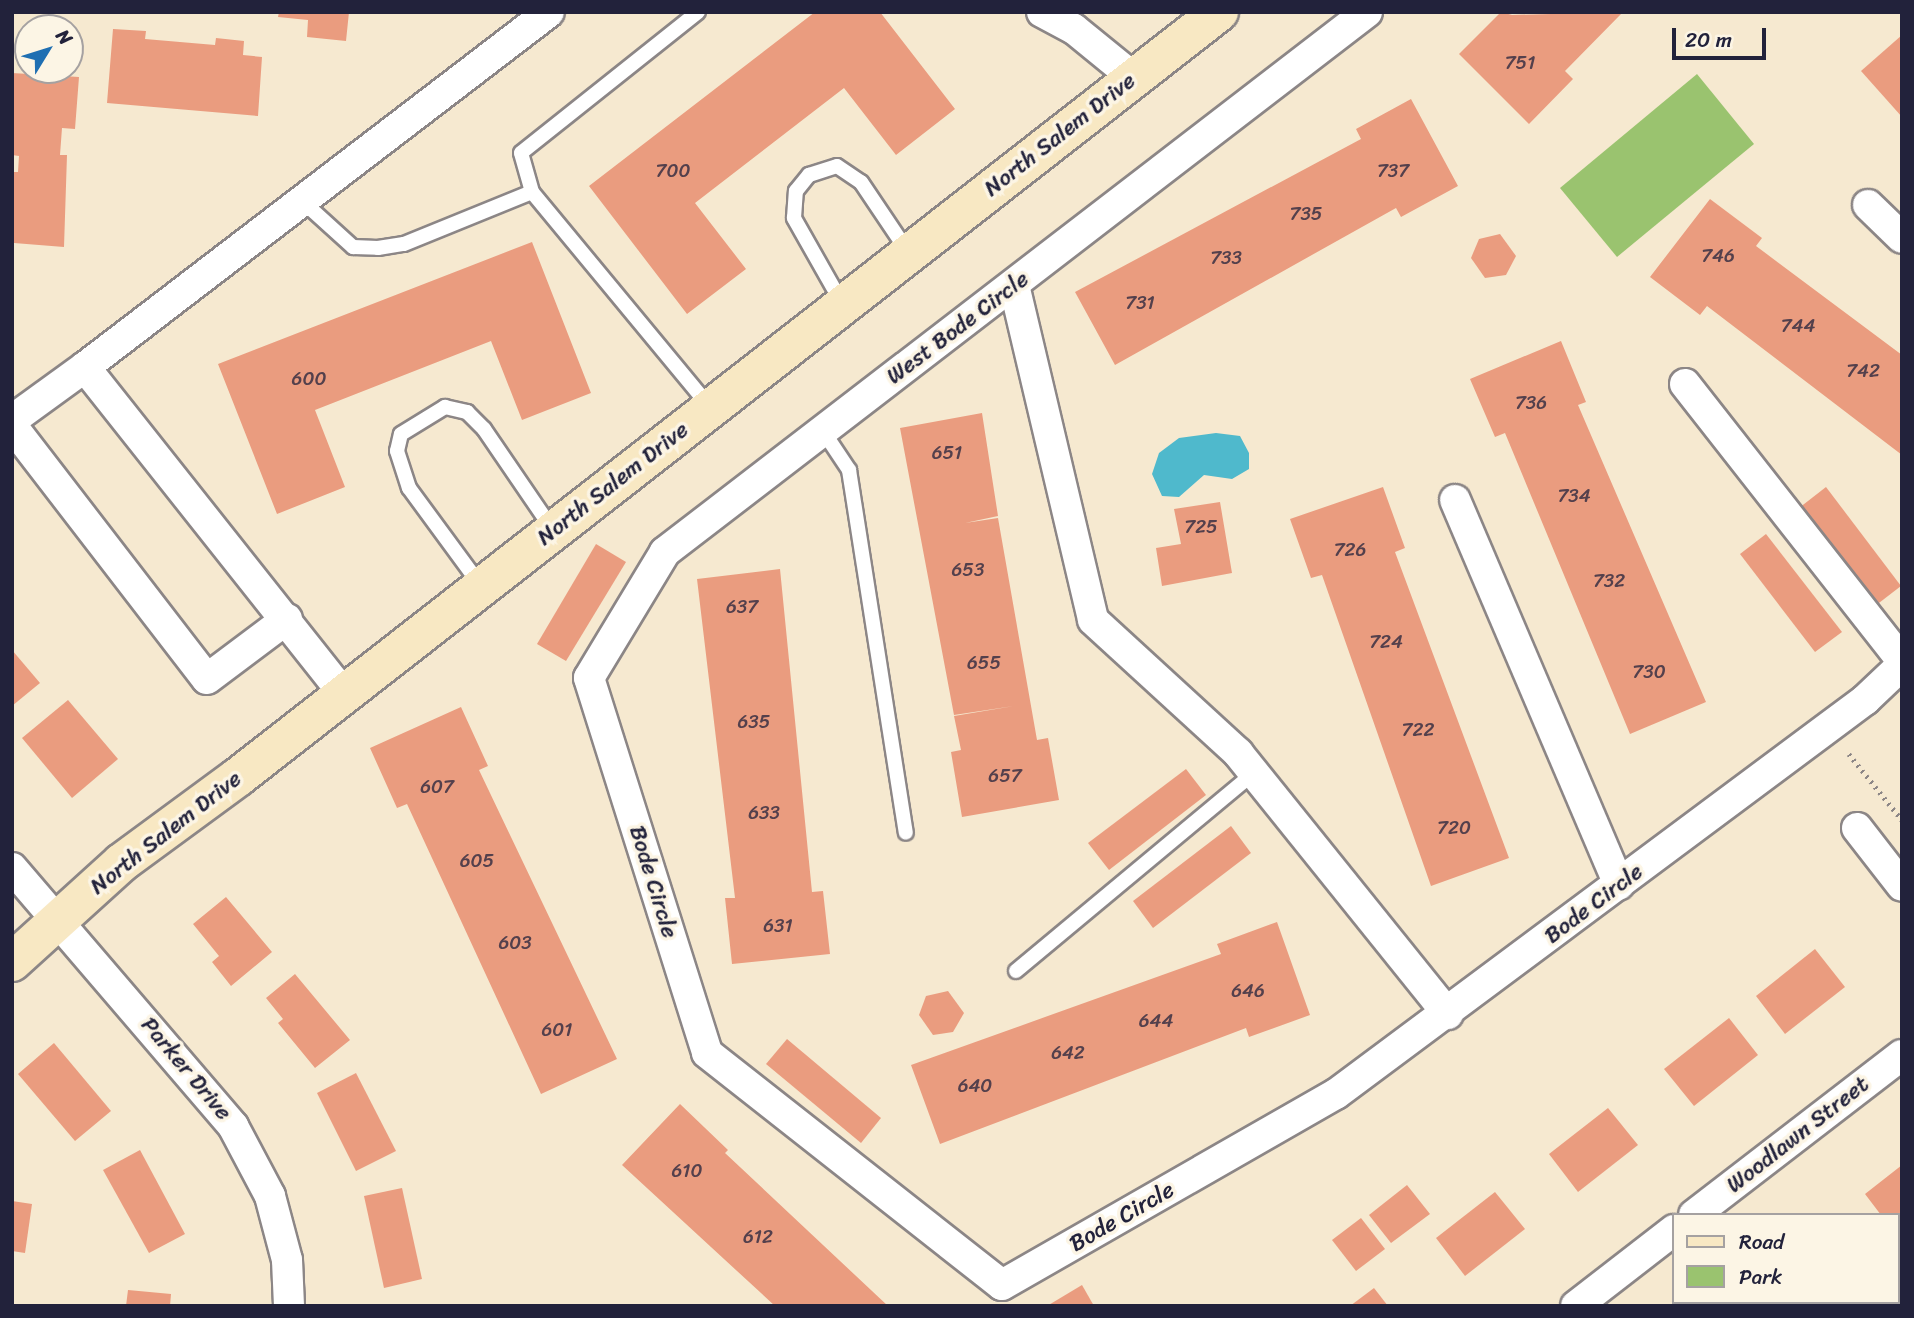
<!DOCTYPE html>
<html>
<head>
<meta charset="utf-8">
<style>
	body { margin:0 }
	#map { position:relative; width:1914px; height:1318px; overflow:hidden; background:#f6e9d0; font-family:Sriracha,sans-serif }
	div>[style] { position:absolute }
	[style*='--x'] { left:calc(var(--x)*1px); top:calc(var(--y)*1px); width:calc(var(--w)*1px); rotate:calc(var(--a)*1deg) }
	.green>* { inset:0; background:#9ac36f }
	.water>* { inset:0; background:#4fb9cc }
	.building>* { inset:0; background:#ea9c7f }
	.path>* { height:4.5px; margin-top:-2.25px; transform-origin:0; background:repeating-linear-gradient(90deg,#8c8686 0 2px,transparent 0 7px) }
	.roads { filter:drop-shadow(2px 0 #8c8686) drop-shadow(-2px 0 #8c8686) drop-shadow(0 2px #8c8686) drop-shadow(0 -2px #8c8686) }
	.lane>* { height:14px; margin:-7px; padding:0 7px; transform-origin:7px; border-radius:7px; background:#fff }
	.street>* { height:30px; margin:-15px; padding:0 15px; transform-origin:15px; border-radius:15px; background:#fff }
	.secondary>* { height:38px; margin:-19px; padding:0 19px; transform-origin:19px; border-radius:19px; background:#f8e8c3 }
	span { translate:-50% -50%; white-space:nowrap; text-align:center; line-height:1.15; -webkit-text-stroke:7px #fcf5e5; paint-order:stroke }
	.number-label { font-size:19px; color:#54404c }
	.number-label span { -webkit-text-stroke-width:0 }
	.street-label { font-size:23px; color:#22223b }
	.frame { position:absolute; inset:0; border:14px solid #22223b; pointer-events:none }
	.legend { position:absolute; left:1672px; top:1213px; width:228px; height:91px; box-sizing:border-box; background:#fcf5e5; border:2px solid #a5a1a1; margin:0; padding:9px 12px; list-style:none; font-size:21px; color:#22223b }
	.legend li { display:flex; align-items:center; gap:14px; height:35px }
	.legend b { width:35px; border:2px solid #a5a1a1 }
	.north { position:absolute; left:14px; top:14px; width:70px; height:70px; box-sizing:border-box; background:#fcf5e5; border:2px solid #a5a1a1; border-radius:50%; rotate:52deg; font-size:19px; font-weight:700; line-height:28px; text-align:center; color:#22223b }
	.north::after { content:''; display:block; margin:auto; width:24px; height:32px; background:#1f6fb2; clip-path:polygon(50% 0,100% 100%,50% 72%,0 100%) }
	.scale { position:absolute; left:1672px; top:28px; width:94px; height:32px; box-sizing:border-box; border:4px solid #22223b; border-top:0; padding-left:9px; font-size:21px; line-height:24px; white-space:nowrap; color:#22223b; -webkit-text-stroke:5px #fcf5e5; paint-order:stroke }
</style>
</head>
<body>
<div id="map">
	<div class="green">
		<div style="clip-path:polygon(1697px 74px,1754px 144px,1617px 257px,1560px 188px)"></div>
	</div>
	<div class="water">
		<div style="clip-path:polygon(1216px 433px,1240px 436px,1249px 453px,1249px 469px,1232px 479px,1204px 475px,1179px 497px,1162px 496px,1152px 474px,1159px 453px,1179px 438px)"></div>
	</div>
	<div class="building">
		<div style="clip-path:polygon(279px 12px,349px 12px,346px 41px,307px 37px,308px 20px,278px 17px)"></div>
		<div style="clip-path:polygon(815px 12px,880px 12px,955px 109px,896px 155px,844px 88px,695px 203px,746px 269px,687px 314px,589px 186px)"></div>
		<div style="clip-path:polygon(1501px 12px,1512px 15px,1623px 12px,1565px 71px,1573px 79px,1529px 124px,1459px 54px)"></div>
		<div style="clip-path:polygon(113px 29px,146px 31px,145px 39px,215px 45px,216px 38px,244px 41px,243px 55px,262px 57px,258px 116px,107px 103px)"></div>
		<div style="clip-path:polygon(1902px 35px,1902px 117px,1861px 71px)"></div>
		<div style="clip-path:polygon(12px 73px,79px 77px,75px 129px,62px 128px,60px 155px,67px 155px,64px 247px,14px 243px,12px 172px,18px 172px,19px 156px,12px 155px)"></div>
		<div style="clip-path:polygon(1411px 99px,1458px 186px,1401px 217px,1396px 208px,1115px 365px,1075px 292px,1361px 139px,1356px 129px)"></div>
		<div style="clip-path:polygon(1710px 199px,1762px 238px,1756px 246px,1902px 355px,1902px 455px,1707px 306px,1700px 315px,1650px 277px)"></div>
		<div style="clip-path:polygon(1500px 234px,1516px 256px,1506px 275px,1485px 278px,1471px 258px,1479px 239px)"></div>
		<div style="clip-path:polygon(532px 242px,591px 393px,522px 420px,491px 341px,315px 410px,345px 487px,277px 514px,218px 364px)"></div>
		<div style="clip-path:polygon(1561px 341px,1586px 402px,1578px 405px,1706px 702px,1630px 734px,1505px 433px,1495px 437px,1470px 379px)"></div>
		<div style="clip-path:polygon(982px 413px,998px 516px,965px 523px,998px 518px,1037px 740px,1048px 738px,1059px 800px,962px 817px,951px 752px,961px 750px,954px 716px,1014px 706px,954px 715px,900px 428px)"></div>
		<div style="clip-path:polygon(1383px 487px,1405px 548px,1395px 552px,1509px 858px,1431px 886px,1322px 575px,1311px 578px,1290px 519px)"></div>
		<div style="clip-path:polygon(1826px 487px,1901px 586px,1875px 606px,1799px 508px)"></div>
		<div style="clip-path:polygon(1220px 502px,1232px 573px,1162px 586px,1156px 548px,1181px 544px,1174px 509px)"></div>
		<div style="clip-path:polygon(1766px 534px,1842px 632px,1815px 652px,1740px 554px)"></div>
		<div style="clip-path:polygon(596px 544px,626px 562px,566px 661px,537px 644px)"></div>
		<div style="clip-path:polygon(780px 569px,812px 892px,823px 891px,830px 954px,732px 964px,725px 898px,735px 898px,697px 579px)"></div>
		<div style="clip-path:polygon(12px 650px,40px 683px,12px 706px)"></div>
		<div style="clip-path:polygon(68px 700px,118px 759px,72px 798px,22px 738px)"></div>
		<div style="clip-path:polygon(461px 707px,488px 766px,479px 770px,617px 1059px,541px 1094px,407px 804px,397px 808px,370px 748px)"></div>
		<div style="clip-path:polygon(1186px 769px,1206px 795px,1109px 870px,1088px 843px)"></div>
		<div style="clip-path:polygon(1231px 826px,1251px 853px,1153px 928px,1133px 901px)"></div>
		<div style="clip-path:polygon(226px 897px,272px 952px,231px 986px,212px 962px,219px 956px,193px 924px)"></div>
		<div style="clip-path:polygon(1277px 922px,1310px 1015px,1249px 1037px,1246px 1028px,940px 1144px,911px 1065px,1221px 954px,1217px 944px)"></div>
		<div style="clip-path:polygon(1815px 949px,1845px 987px,1785px 1034px,1756px 996px)"></div>
		<div style="clip-path:polygon(295px 974px,350px 1040px,315px 1068px,278px 1023px,283px 1019px,266px 998px)"></div>
		<div style="clip-path:polygon(948px 991px,964px 1013px,953px 1032px,933px 1035px,919px 1015px,926px 996px)"></div>
		<div style="clip-path:polygon(1729px 1018px,1758px 1055px,1694px 1106px,1664px 1069px)"></div>
		<div style="clip-path:polygon(787px 1039px,881px 1118px,861px 1143px,766px 1064px)"></div>
		<div style="clip-path:polygon(54px 1043px,111px 1111px,75px 1141px,18px 1074px)"></div>
		<div style="clip-path:polygon(356px 1073px,396px 1151px,356px 1171px,317px 1093px)"></div>
		<div style="clip-path:polygon(680px 1104px,728px 1150px,725px 1153px,888px 1306px,775px 1306px,622px 1165px)"></div>
		<div style="clip-path:polygon(1608px 1108px,1638px 1145px,1578px 1192px,1549px 1154px)"></div>
		<div style="clip-path:polygon(140px 1150px,185px 1234px,149px 1253px,103px 1170px)"></div>
		<div style="clip-path:polygon(1902px 1165px,1902px 1226px,1898px 1229px,1898px 1215px,1881px 1215px,1865px 1194px)"></div>
		<div style="clip-path:polygon(1407px 1185px,1430px 1214px,1391px 1243px,1369px 1215px)"></div>
		<div style="clip-path:polygon(402px 1188px,422px 1279px,384px 1288px,364px 1196px)"></div>
		<div style="clip-path:polygon(1495px 1192px,1525px 1229px,1465px 1276px,1436px 1238px)"></div>
		<div style="clip-path:polygon(12px 1201px,32px 1204px,25px 1253px,12px 1251px)"></div>
		<div style="clip-path:polygon(1361px 1218px,1385px 1249px,1356px 1271px,1332px 1240px)"></div>
		<div style="clip-path:polygon(1082px 1285px,1094px 1306px,1047px 1306px)"></div>
		<div style="clip-path:polygon(1374px 1288px,1388px 1306px,1350px 1306px)"></div>
		<div style="clip-path:polygon(128px 1290px,171px 1294px,170px 1306px,126px 1306px)"></div>
		<div style="clip-path:polygon(1727px 1302px,1788px 1302px,1791px 1306px,1723px 1306px)"></div>
	</div>
	<div class="path">
		<div style="--x:1849;--y:754;--w:85;--a:51.2"></div>
	</div>
	<div class="roads">
		<div class="lane">
			<div style="--x:698;--y:12;--w:226;--a:141.5"></div>
			<div style="--x:521;--y:153;--w:41;--a:74.2"></div>
			<div style="--x:532;--y:192;--w:281;--a:50.4"></div>
			<div style="--x:300;--y:199;--w:72;--a:42.2"></div>
			<div style="--x:353;--y:247;--w:25;--a:2"></div>
			<div style="--x:378;--y:248;--w:26;--a:-9"></div>
			<div style="--x:404;--y:244;--w:138;--a:-22.1"></div>
			<div style="--x:842;--y:303;--w:98;--a:-119.5"></div>
			<div style="--x:794;--y:218;--w:27;--a:-86"></div>
			<div style="--x:796;--y:191;--w:21;--a:-51"></div>
			<div style="--x:809;--y:175;--w:29;--a:-18"></div>
			<div style="--x:837;--y:166;--w:29;--a:34"></div>
			<div style="--x:861;--y:182;--w:84;--a:56.1"></div>
			<div style="--x:823;--y:431;--w:47;--a:56.3"></div>
			<div style="--x:849;--y:470;--w:367;--a:81.1"></div>
			<div style="--x:481;--y:586;--w:122;--a:-126.3"></div>
			<div style="--x:409;--y:488;--w:39;--a:-108"></div>
			<div style="--x:397;--y:451;--w:17;--a:-77"></div>
			<div style="--x:401;--y:434;--w:52;--a:-31.5"></div>
			<div style="--x:445;--y:407;--w:23;--a:13"></div>
			<div style="--x:467;--y:412;--w:24;--a:45"></div>
			<div style="--x:484;--y:429;--w:122;--a:55.7"></div>
			<div style="--x:1016;--y:971;--w:310;--a:-39.8"></div>
		</div>
		<div class="street">
			<div style="--x:1042;--y:12;--w:36;--a:28"></div>
			<div style="--x:1074;--y:29;--w:77;--a:39.2"></div>
			<div style="--x:1367;--y:12;--w:886;--a:142.43"></div>
			<div style="--x:665;--y:552;--w:147;--a:121.1"></div>
			<div style="--x:589;--y:678;--w:393;--a:72.5"></div>
			<div style="--x:707;--y:1053;--w:375;--a:38.2"></div>
			<div style="--x:1002;--y:1285;--w:385;--a:-29.8"></div>
			<div style="--x:1336;--y:1094;--w:660;--a:-36.68"></div>
			<div style="--x:1865;--y:700;--w:51;--a:-43.4"></div>
			<div style="--x:1868;--y:205;--w:47;--a:44.1"></div>
			<div style="--x:1014;--y:285;--w:344;--a:76.7"></div>
			<div style="--x:1093;--y:620;--w:197;--a:42.5"></div>
			<div style="--x:1238;--y:753;--w:335;--a:51.2"></div>
			<div style="--x:1685;--y:384;--w:352;--a:51.9"></div>
			<div style="--x:12;--y:420;--w:90;--a:-36"></div>
			<div style="--x:12;--y:426;--w:319;--a:52.4"></div>
			<div style="--x:207;--y:679;--w:100;--a:-36.9"></div>
			<div style="--x:1455;--y:500;--w:418;--a:66.9"></div>
			<div style="--x:343;--y:693;--w:416;--a:-128.4"></div>
			<div style="--x:85;--y:367;--w:584;--a:-37.42"></div>
			<div style="--x:1857;--y:828;--w:73;--a:52.2"></div>
			<div style="--x:12;--y:868;--w:340;--a:49.4"></div>
			<div style="--x:233;--y:1126;--w:79;--a:62.1"></div>
			<div style="--x:270;--y:1196;--w:66;--a:75.1"></div>
			<div style="--x:287;--y:1260;--w:46;--a:87.5"></div>
			<div style="--x:1694;--y:1215;--w:262;--a:-37.6"></div>
			<div style="--x:1576;--y:1306;--w:124;--a:-37.8"></div>
		</div>
		<div class="secondary">
			<div style="--x:12;--y:962;--w:147;--a:-42.2"></div>
			<div style="--x:121;--y:863;--w:145;--a:-36.3"></div>
			<div style="--x:238;--y:777;--w:1244;--a:-37.95"></div>
		</div>
	</div>
	<div class="number-label">
		<span style="left:1520px;top:63px">751</span>
		<span style="left:673px;top:171px">700</span>
		<span style="left:1393px;top:171px">737</span>
		<span style="left:1306px;top:214px">735</span>
		<span style="left:1718px;top:256px">746</span>
		<span style="left:1226px;top:258px">733</span>
		<span style="left:1140px;top:303px">731</span>
		<span style="left:1798px;top:326px">744</span>
		<span style="left:1863px;top:371px">742</span>
		<span style="left:309px;top:379px">600</span>
		<span style="left:1531px;top:403px">736</span>
		<span style="left:947px;top:453px">651</span>
		<span style="left:1574px;top:496px">734</span>
		<span style="left:1201px;top:527px">725</span>
		<span style="left:1350px;top:550px">726</span>
		<span style="left:968px;top:570px">653</span>
		<span style="left:1609px;top:581px">732</span>
		<span style="left:742px;top:607px">637</span>
		<span style="left:1386px;top:642px">724</span>
		<span style="left:984px;top:663px">655</span>
		<span style="left:1649px;top:672px">730</span>
		<span style="left:754px;top:722px">635</span>
		<span style="left:1418px;top:730px">722</span>
		<span style="left:1005px;top:776px">657</span>
		<span style="left:437px;top:787px">607</span>
		<span style="left:764px;top:813px">633</span>
		<span style="left:1454px;top:828px">720</span>
		<span style="left:477px;top:861px">605</span>
		<span style="left:778px;top:926px">631</span>
		<span style="left:515px;top:943px">603</span>
		<span style="left:1248px;top:991px">646</span>
		<span style="left:1156px;top:1021px">644</span>
		<span style="left:557px;top:1030px">601</span>
		<span style="left:1068px;top:1053px">642</span>
		<span style="left:975px;top:1086px">640</span>
		<span style="left:687px;top:1171px">610</span>
		<span style="left:758px;top:1237px">612</span>
	</div>
	<div class="street-label">
		<span style="left:1060px;top:135px;rotate:-38deg">North Salem Drive</span>
		<span style="left:958px;top:328px;rotate:-37deg">West Bode Circle</span>
		<span style="left:613px;top:484px;rotate:-38deg">North Salem Drive</span>
		<span style="left:166px;top:833px;rotate:-38deg">North Salem Drive</span>
		<span style="left:653px;top:882px;rotate:73deg">Bode Circle</span>
		<span style="left:1594px;top:904px;rotate:-37deg">Bode Circle</span>
		<span style="left:186px;top:1069px;rotate:50deg">Parker Drive</span>
		<span style="left:1798px;top:1135px;rotate:-38deg">Woodlawn Street</span>
		<span style="left:1122px;top:1217px;rotate:-30deg">Bode Circle</span>
	</div>
	<div class="frame"></div>
	<ul class="legend">
	<li><b style="height:9px;background:#f8e8c3"></b>Road</li>
	<li><b style="height:19px;background:#9ac36f"></b>Park</li>
	</ul>
	<div class="north">N</div>
	<div class="scale">20 m</div>
</div>
</body>
</html>
